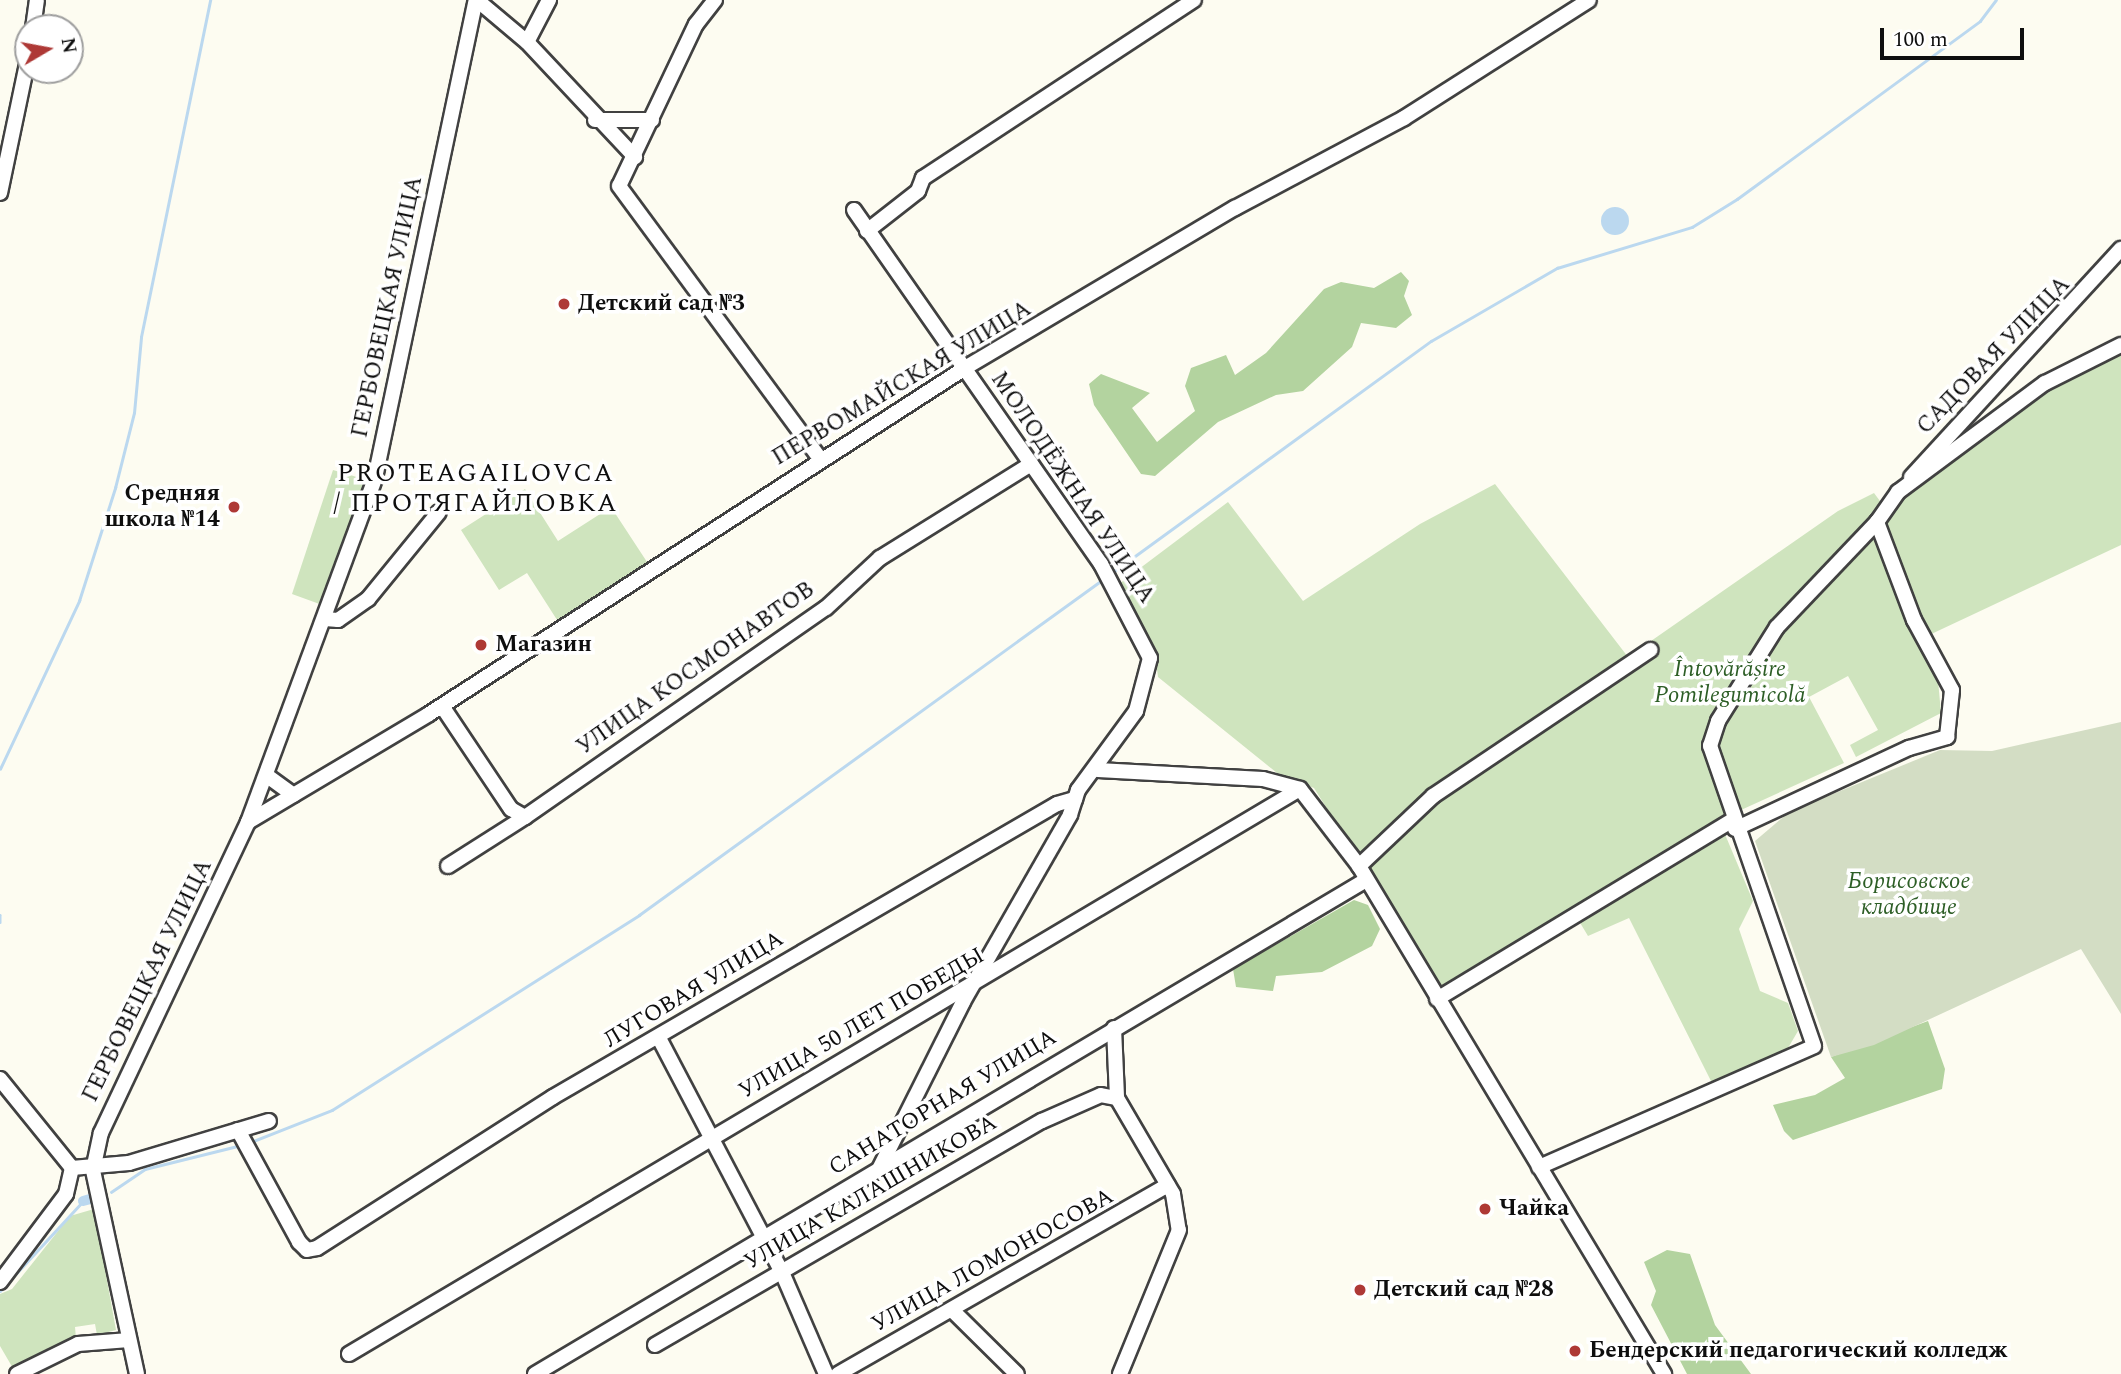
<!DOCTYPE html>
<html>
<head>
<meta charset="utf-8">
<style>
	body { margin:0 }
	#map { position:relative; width:2121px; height:1374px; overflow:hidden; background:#fdfcf1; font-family:Spectral,serif }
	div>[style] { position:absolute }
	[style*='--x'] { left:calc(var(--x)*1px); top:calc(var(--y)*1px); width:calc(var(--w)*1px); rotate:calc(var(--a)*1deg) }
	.green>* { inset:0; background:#cfe4be }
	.forest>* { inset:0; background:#b3d39f }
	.cemetery>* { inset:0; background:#d3ddc4 }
	.water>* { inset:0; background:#bbd8ef }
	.round { border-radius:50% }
	.stream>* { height:2.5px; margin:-1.25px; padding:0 1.25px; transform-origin:1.25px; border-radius:1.25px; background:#bbd8ef }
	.canal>* { height:10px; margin:-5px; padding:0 5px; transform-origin:5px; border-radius:5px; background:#bbd8ef }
	.roads { filter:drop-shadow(2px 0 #414141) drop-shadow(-2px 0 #414141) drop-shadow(0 2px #414141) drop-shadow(0 -2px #414141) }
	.minor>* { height:14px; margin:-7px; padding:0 7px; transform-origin:7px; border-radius:7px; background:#fff }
	.dots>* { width:19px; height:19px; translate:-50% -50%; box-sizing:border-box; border:4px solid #fff; border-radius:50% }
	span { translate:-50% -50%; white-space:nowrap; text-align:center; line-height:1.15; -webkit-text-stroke:7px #fff; paint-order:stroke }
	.poi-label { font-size:23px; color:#0e0e0e; font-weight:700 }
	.left { translate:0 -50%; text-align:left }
	.right { translate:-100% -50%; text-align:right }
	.street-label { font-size:23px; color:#0e0e0e }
	.park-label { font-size:23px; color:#2d5e26; font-style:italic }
	.quarter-label { font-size:26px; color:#0e0e0e; letter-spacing:2px }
	.north { position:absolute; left:14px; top:14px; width:70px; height:70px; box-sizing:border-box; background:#fff; border:2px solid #9f9f9f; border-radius:50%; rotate:80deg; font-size:19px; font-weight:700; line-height:28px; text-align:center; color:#0e0e0e }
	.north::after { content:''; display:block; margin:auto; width:24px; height:32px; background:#ae3936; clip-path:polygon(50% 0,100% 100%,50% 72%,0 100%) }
	.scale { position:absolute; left:1880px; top:28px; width:144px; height:32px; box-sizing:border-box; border:4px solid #0e0e0e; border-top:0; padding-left:9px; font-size:21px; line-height:24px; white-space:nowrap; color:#0e0e0e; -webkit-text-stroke:5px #fff; paint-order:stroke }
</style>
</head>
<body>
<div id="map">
	<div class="green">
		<div style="clip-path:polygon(2121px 353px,2121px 545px,1925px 637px,1882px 534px,1887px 511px,2050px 385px)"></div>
		<div style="clip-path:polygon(333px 470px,367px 480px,325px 606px,292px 594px)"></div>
		<div style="clip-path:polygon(1495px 484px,1628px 657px,1838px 511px,1874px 493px,1883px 505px,1872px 516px,1872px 535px,1938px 680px,1941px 713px,1856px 757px,1850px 745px,1878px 730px,1848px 676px,1809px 697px,1844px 763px,1719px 820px,1753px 901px,1739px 929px,1760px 991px,1788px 1003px,1798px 1031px,1788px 1048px,1712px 1083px,1629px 918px,1588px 936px,1579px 921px,1449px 1002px,1314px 788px,1277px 773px,1158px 677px,1154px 647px,1119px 584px,1228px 502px,1303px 601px,1420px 524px)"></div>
		<div style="clip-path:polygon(525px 489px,558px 541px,611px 507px,649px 565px,559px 623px,527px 573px,499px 590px,461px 530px)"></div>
		<div style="clip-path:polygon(94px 1209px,116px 1330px,97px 1335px,95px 1324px,75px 1327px,76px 1338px,14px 1370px,0 1346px,0 1294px,12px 1289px,70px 1216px)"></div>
	</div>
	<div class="forest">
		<div style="clip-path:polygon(1401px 272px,1409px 281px,1404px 296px,1412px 315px,1396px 328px,1361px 323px,1352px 347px,1303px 391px,1276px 395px,1218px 422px,1155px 476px,1141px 474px,1094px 405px,1089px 384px,1101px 374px,1150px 393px,1132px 408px,1157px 442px,1195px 411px,1185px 386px,1191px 368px,1226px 355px,1235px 375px,1266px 353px,1324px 289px,1341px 282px,1374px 288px)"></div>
		<div style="clip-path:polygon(1354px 900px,1368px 905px,1380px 929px,1372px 946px,1322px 972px,1276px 976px,1273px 991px,1236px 987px,1233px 969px)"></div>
		<div style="clip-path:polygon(1928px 1021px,1945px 1069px,1942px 1089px,1793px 1140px,1784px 1131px,1773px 1105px,1815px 1095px,1845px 1078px,1831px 1057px)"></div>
		<div style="clip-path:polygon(1667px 1250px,1690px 1254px,1715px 1325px,1751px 1374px,1687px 1374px,1651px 1305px,1656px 1291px,1644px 1262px)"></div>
	</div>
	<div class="cemetery">
		<div style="clip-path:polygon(2121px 722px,2121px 1014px,2081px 949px,1874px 1045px,1831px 1057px,1755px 841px,1789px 812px,1940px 750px,1992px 751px)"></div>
	</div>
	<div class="water">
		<div class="round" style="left:1601px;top:207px;width:28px;height:28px"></div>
	</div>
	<div class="stream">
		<div style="--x:1113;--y:572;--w:393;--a:-36"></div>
		<div style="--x:1431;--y:341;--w:146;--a:-30.1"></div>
		<div style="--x:1557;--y:268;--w:141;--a:-16.9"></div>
		<div style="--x:1692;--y:227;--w:53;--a:-31.9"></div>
		<div style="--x:1737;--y:199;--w:301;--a:-36.2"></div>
		<div style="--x:1980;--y:21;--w:26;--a:-53"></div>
		<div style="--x:0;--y:769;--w:186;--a:-64.8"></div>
		<div style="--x:79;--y:601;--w:119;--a:-72.3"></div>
		<div style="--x:115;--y:488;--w:77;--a:-75.8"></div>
		<div style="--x:134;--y:413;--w:76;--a:-84.7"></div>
		<div style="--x:141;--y:337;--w:344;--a:-78.4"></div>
		<div style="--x:0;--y:915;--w:7;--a:90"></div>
		<div style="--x:251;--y:1142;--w:87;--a:-21.6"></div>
		<div style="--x:332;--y:1110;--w:364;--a:-32.4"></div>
		<div style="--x:639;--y:915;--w:571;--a:-35.89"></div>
		<div style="--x:111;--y:1192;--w:41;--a:-34.1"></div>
		<div style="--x:145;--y:1169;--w:99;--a:-14"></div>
		<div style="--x:0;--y:1291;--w:122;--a:-47.3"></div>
	</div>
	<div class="canal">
		<div style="--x:83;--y:1201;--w:7;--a:-16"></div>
	</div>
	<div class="roads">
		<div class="minor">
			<div style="--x:477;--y:0;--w:65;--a:40"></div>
			<div style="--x:549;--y:0;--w:47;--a:117.6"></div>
			<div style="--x:527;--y:42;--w:158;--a:46.8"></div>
			<div style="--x:715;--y:0;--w:31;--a:128"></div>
			<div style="--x:696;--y:24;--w:179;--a:115.4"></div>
			<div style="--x:619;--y:186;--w:339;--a:53.6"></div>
			<div style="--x:33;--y:28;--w:28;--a:-82"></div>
			<div style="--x:595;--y:120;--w:57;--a:0"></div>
			<div style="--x:0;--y:193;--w:137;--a:-78.2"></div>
			<div style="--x:854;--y:210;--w:432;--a:55.1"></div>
			<div style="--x:1101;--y:564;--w:106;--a:62.5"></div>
			<div style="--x:1150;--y:658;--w:55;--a:104.8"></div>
			<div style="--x:1136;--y:711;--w:98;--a:126.3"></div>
			<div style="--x:1078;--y:790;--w:26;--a:108"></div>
			<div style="--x:1070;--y:815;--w:215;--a:119.8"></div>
			<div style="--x:963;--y:1002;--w:185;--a:116.7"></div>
			<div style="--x:867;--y:231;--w:65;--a:-38.1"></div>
			<div style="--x:918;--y:191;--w:14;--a:-69"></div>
			<div style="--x:923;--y:178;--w:324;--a:-33.3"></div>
			<div style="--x:1911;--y:477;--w:310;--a:-47.4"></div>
			<div style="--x:325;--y:619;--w:13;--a:4"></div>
			<div style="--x:338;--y:620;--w:37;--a:-35"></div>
			<div style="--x:368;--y:599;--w:112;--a:-50.8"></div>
			<div style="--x:442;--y:706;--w:124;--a:56.2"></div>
			<div style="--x:511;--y:809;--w:16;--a:30"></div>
			<div style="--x:525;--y:817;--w:366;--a:-34.8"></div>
			<div style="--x:826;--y:608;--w:74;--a:-42.8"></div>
			<div style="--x:880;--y:558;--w:178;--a:-31.9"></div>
			<div style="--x:1098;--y:770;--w:165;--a:3.1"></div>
			<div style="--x:1263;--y:779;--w:38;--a:15"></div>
			<div style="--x:266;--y:775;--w:34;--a:36"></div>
			<div style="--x:248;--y:822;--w:211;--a:-30.8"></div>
			<div style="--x:429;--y:714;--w:638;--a:-32.84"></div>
			<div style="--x:965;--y:368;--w:314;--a:-30.7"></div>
			<div style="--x:1235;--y:208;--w:191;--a:-28"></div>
			<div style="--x:1404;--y:118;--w:219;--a:-32.5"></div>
			<div style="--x:1735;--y:829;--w:192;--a:-25"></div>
			<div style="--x:1909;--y:748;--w:40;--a:-16"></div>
			<div style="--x:1947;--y:737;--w:47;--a:-83.9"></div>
			<div style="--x:1952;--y:690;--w:80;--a:-118.5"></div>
			<div style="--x:1914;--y:620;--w:105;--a:-110.7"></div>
			<div style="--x:1877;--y:522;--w:37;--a:-55"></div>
			<div style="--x:1898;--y:492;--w:183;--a:-36.6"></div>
			<div style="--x:2045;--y:383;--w:85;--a:-26.6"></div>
			<div style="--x:448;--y:866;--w:91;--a:-32.5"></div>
			<div style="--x:1359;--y:866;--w:102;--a:-43.4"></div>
			<div style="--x:1433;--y:796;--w:262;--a:-33.9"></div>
			<div style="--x:1437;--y:999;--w:345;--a:-31.2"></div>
			<div style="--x:1114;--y:1028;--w:70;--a:87.5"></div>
			<div style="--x:1117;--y:1098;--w:111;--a:59.7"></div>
			<div style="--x:1173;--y:1194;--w:36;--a:81"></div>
			<div style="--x:1179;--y:1230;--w:156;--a:112.3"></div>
			<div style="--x:660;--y:1040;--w:260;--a:62.3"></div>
			<div style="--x:781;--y:1270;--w:113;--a:66.6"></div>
			<div style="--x:0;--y:1079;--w:114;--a:51"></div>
			<div style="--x:72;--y:1168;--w:57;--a:-5"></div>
			<div style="--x:129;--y:1163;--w:146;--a:-16.7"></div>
			<div style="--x:238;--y:1130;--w:128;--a:61.4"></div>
			<div style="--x:299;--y:1242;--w:11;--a:45"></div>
			<div style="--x:307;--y:1250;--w:10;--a:-11"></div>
			<div style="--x:317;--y:1248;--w:280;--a:-32.6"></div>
			<div style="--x:553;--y:1097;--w:583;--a:-30.17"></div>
			<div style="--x:1057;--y:804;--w:19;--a:-16"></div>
			<div style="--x:1539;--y:1167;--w:300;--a:-23.7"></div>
			<div style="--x:1814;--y:1046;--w:318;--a:-109.1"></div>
			<div style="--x:1710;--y:746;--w:26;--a:-72"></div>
			<div style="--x:1718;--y:721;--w:111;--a:-57.9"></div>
			<div style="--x:1777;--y:627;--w:145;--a:-46.4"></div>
			<div style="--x:0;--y:1282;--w:110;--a:-53.1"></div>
			<div style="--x:66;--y:1194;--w:27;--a:-77"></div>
			<div style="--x:952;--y:1310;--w:91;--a:44.6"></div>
			<div style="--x:655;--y:1345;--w:447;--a:-30.1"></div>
			<div style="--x:1042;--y:1121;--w:64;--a:-23.8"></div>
			<div style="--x:1101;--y:1095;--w:16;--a:11"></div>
			<div style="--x:349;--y:1354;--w:1106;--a:-30.72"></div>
			<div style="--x:1300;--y:789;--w:97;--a:52.5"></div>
			<div style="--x:1359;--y:866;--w:593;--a:59.02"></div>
			<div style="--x:17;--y:1374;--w:68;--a:-26.2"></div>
			<div style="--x:78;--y:1344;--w:51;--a:-4.5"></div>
			<div style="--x:137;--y:1374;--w:209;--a:-102.2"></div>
			<div style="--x:93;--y:1170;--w:38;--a:-78"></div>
			<div style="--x:101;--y:1133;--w:344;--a:-64.7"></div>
			<div style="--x:248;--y:822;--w:367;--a:-69.7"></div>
			<div style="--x:375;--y:478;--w:489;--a:-78.1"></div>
			<div style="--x:535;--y:1374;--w:967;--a:-30.73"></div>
			<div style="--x:838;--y:1374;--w:380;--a:-29.8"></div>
		</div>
	</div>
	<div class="dots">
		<div style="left:564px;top:304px;background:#ae3936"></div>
		<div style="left:234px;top:507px;background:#ae3936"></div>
		<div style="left:481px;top:645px;background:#ae3936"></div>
		<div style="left:1485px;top:1209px;background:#ae3936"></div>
		<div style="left:1360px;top:1290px;background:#ae3936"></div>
		<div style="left:1575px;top:1351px;background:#ae3936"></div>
	</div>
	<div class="poi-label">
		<span class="left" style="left:578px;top:304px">Детский сад №3</span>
		<span class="right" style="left:220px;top:507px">Средняя<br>школа №14</span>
		<span class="left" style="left:495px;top:645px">Магазин</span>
		<span class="left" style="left:1499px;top:1209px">Чайка</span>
		<span class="left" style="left:1374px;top:1290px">Детский сад №28</span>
		<span class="left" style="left:1589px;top:1351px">Бендерский педагогический колледж</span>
	</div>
	<div class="street-label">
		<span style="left:388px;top:307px;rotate:-78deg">ГЕРБОВЕЦКАЯ УЛИЦА</span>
		<span style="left:1994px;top:356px;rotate:-46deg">САДОВАЯ УЛИЦА</span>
		<span style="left:902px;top:384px;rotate:-31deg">ПЕРВОМАЙСКАЯ УЛИЦА</span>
		<span style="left:1072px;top:488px;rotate:56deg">МОЛОДЁЖНАЯ УЛИЦА</span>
		<span style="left:696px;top:669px;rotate:-35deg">УЛИЦА КОСМОНАВТОВ</span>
		<span style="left:148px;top:981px;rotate:-64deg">ГЕРБОВЕЦКАЯ УЛИЦА</span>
		<span style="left:694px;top:990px;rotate:-31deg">ЛУГОВАЯ УЛИЦА</span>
		<span style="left:862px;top:1024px;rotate:-30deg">УЛИЦА 50 ЛЕТ ПОБЕДЫ</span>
		<span style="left:943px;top:1103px;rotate:-31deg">САНАТОРНАЯ УЛИЦА</span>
		<span style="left:871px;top:1193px;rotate:-30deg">УЛИЦА КАЛАШНИКОВА</span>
		<span style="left:993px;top:1261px;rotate:-29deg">УЛИЦА ЛОМОНОСОВА</span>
	</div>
	<div class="park-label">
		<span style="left:1730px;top:683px">Întovărășire<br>Pomilegumicolă</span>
		<span style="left:1909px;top:895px">Борисовское<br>кладбище</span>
	</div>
	<div class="quarter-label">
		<span style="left:476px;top:489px">PROTEAGAILOVCA<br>/ ПРОТЯГАЙЛОВКА</span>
	</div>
	<div class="north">N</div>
	<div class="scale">100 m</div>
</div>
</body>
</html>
